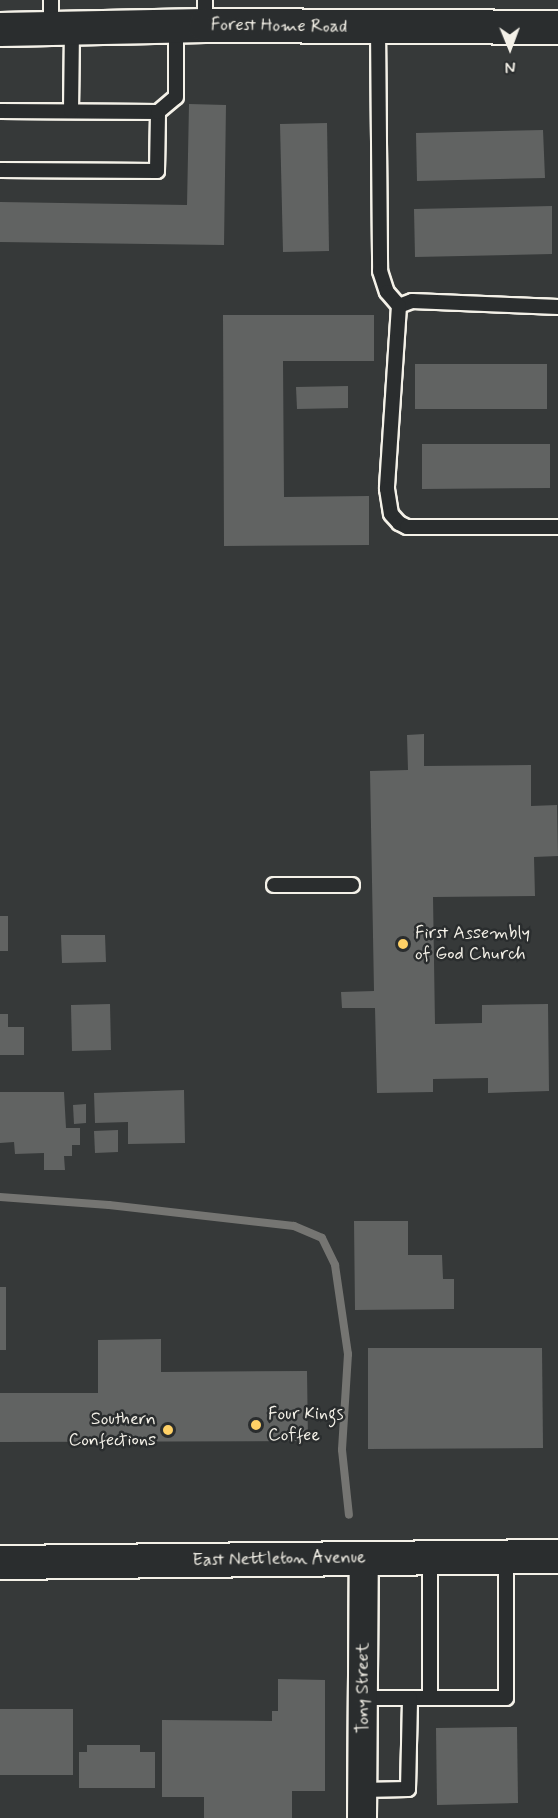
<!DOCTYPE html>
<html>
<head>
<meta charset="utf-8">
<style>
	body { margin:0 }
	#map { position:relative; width:558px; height:1818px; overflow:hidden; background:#363939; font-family:Mynerve,sans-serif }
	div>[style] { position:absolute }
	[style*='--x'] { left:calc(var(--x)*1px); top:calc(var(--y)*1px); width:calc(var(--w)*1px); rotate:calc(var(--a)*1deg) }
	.stream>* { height:8px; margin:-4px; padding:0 4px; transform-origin:4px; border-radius:4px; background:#757572 }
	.building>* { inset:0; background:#616362 }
	.roads { filter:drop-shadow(2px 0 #f4f1e8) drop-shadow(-2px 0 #f4f1e8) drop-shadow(0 2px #f4f1e8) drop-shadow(0 -2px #f4f1e8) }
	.service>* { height:14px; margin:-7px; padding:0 7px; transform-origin:7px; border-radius:7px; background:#2a2d2e }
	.minor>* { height:28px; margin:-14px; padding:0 14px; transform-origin:14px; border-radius:14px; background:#2a2d2e }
	.tertiary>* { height:33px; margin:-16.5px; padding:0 16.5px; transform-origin:16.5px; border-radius:16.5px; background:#2a2d2e }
	.secondary>* { height:33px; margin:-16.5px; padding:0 16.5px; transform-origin:16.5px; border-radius:16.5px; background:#2a2d2e }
	.dots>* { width:16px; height:16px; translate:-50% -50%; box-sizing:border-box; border:3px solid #2a2d2e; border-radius:50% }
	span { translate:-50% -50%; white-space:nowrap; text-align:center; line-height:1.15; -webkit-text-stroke:5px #2a2d2e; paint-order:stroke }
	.street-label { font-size:18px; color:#f4f1e8 }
	.poi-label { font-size:18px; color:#f4f1e8 }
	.left { translate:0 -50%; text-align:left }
	.right { translate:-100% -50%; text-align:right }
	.north { position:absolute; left:480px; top:18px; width:60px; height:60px; -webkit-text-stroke:4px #2a2d2e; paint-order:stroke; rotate:179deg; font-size:16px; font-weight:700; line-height:24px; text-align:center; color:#f4f1e8 }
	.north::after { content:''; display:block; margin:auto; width:21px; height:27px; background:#f4f1e8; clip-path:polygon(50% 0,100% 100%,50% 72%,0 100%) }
</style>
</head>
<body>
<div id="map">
	<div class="stream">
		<div style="--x:0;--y:1197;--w:109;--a:4.2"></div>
		<div style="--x:109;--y:1205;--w:186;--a:6.5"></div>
		<div style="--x:294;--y:1226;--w:30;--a:23"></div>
		<div style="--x:322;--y:1238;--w:30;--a:64"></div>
		<div style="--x:335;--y:1265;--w:90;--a:81.7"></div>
		<div style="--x:348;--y:1354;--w:96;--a:93.6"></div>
		<div style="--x:342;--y:1450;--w:65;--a:83.9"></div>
	</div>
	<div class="building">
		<div style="clip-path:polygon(189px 104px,226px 105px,224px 245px,0 242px,0 202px,187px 205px)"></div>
		<div style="clip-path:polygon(327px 123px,329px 251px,283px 252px,280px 124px)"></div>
		<div style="clip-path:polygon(543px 130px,545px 178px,417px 181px,416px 133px)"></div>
		<div style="clip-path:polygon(552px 206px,552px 254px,415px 257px,414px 209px)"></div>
		<div style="clip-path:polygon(223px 315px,374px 315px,374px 361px,283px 361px,284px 497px,369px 496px,369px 545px,224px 546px)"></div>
		<div style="clip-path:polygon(415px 364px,547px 364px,547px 409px,415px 409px)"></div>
		<div style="clip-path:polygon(348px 386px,348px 408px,297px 409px,296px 387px)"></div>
		<div style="clip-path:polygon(422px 444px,550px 444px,550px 488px,422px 489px)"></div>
		<div style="clip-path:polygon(424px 734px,424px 766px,531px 765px,531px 806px,557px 805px,558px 856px,534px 857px,535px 896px,433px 897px,435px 1024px,482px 1023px,482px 1005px,548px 1004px,549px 1091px,488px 1093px,488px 1078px,433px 1079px,433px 1092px,377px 1093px,375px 1008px,342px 1008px,341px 992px,374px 991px,370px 771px,408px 770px,407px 735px)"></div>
		<div style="clip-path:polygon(0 916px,8px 916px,8px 951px,0 951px)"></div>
		<div style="clip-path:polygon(61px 935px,105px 935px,106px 962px,62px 963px)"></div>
		<div style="clip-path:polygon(110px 1004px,111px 1050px,72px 1051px,71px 1005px)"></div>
		<div style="clip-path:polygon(0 1014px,8px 1014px,8px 1027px,24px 1027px,24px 1055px,0 1055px)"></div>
		<div style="clip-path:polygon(184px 1090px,185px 1143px,128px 1144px,128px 1122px,95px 1123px,94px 1093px)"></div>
		<div style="clip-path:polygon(0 1092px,64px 1092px,66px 1128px,80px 1128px,80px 1145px,72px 1145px,72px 1156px,64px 1156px,65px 1170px,44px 1170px,44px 1153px,15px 1154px,14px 1142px,0 1143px)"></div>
		<div style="clip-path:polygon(86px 1104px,86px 1123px,74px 1124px,73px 1105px)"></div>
		<div style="clip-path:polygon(118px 1130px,118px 1152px,95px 1153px,94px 1131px)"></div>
		<div style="clip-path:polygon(354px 1221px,408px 1221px,408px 1255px,442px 1255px,443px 1279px,454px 1279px,454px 1309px,355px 1310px)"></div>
		<div style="clip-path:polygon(0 1287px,6px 1287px,6px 1350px,0 1350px)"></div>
		<div style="clip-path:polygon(161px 1339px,161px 1372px,307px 1371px,308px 1441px,0 1442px,0 1393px,98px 1393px,98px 1340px)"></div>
		<div style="clip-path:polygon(368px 1348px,542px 1348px,543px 1448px,368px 1449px)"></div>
		<div style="clip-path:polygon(278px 1679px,325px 1680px,325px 1791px,292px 1791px,292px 1818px,204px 1818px,204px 1797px,162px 1797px,162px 1720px,272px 1721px,272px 1711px,278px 1711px)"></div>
		<div style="clip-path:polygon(0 1709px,73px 1709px,73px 1775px,0 1775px)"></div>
		<div style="clip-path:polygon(517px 1727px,518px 1803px,437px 1805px,436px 1728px)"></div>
		<div style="clip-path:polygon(87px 1745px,140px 1745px,140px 1752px,155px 1752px,155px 1788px,79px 1788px,79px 1752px,87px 1752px)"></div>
	</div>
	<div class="roads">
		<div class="service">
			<div style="--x:51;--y:0;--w:27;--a:90"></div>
			<div style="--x:205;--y:0;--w:25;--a:90"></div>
			<div style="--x:378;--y:27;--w:244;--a:89.5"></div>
			<div style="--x:380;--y:271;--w:22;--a:72"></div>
			<div style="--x:387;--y:292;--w:18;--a:49"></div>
			<div style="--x:0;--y:111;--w:158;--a:0.4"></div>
			<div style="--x:71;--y:111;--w:84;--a:-89.3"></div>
			<div style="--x:0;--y:170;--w:157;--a:0.4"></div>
			<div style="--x:157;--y:171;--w:59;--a:-89"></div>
			<div style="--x:158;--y:112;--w:23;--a:-40"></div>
			<div style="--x:176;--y:97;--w:71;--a:-90"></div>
			<div style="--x:558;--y:307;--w:146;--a:-177.6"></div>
			<div style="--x:412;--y:301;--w:14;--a:159"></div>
			<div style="--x:399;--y:306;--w:183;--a:93.8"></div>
			<div style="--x:387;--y:489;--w:25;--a:81"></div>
			<div style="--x:391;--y:514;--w:12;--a:48"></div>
			<div style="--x:399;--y:523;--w:9;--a:27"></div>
			<div style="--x:407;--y:527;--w:151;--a:0"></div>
			<div style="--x:274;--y:885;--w:78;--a:0"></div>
			<div style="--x:430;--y:1557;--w:141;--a:90"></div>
			<div style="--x:410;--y:1698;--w:96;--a:0"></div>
			<div style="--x:506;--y:1698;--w:141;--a:-90"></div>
			<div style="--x:362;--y:1790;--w:46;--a:-1.2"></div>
			<div style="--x:408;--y:1789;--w:91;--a:-88.7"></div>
			<div style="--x:410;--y:1698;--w:47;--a:180"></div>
		</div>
		<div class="minor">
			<div style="--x:362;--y:1818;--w:260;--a:-89.6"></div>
		</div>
		<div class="tertiary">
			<div style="--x:0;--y:29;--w:205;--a:-1.1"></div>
			<div style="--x:205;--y:25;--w:353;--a:0.3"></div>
		</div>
		<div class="secondary">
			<div style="--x:0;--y:1562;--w:558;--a:-0.62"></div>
		</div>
	</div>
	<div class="dots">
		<div style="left:403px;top:944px;background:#ffd166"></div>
		<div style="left:256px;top:1425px;background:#ffd166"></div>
		<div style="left:168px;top:1430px;background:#ffd166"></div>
	</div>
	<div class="street-label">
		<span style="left:279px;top:26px;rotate:1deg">Forest Home Road</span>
		<span style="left:279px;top:1559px;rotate:-1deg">East Nettleton Avenue</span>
		<span style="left:363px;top:1688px;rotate:-90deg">Tony Street</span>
	</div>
	<div class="poi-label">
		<span class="left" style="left:415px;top:944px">First Assembly<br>of God Church</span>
		<span class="left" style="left:268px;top:1425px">Four Kings<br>Coffee</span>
		<span class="right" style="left:156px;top:1430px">Southern<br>Confections</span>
	</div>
	<div class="north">N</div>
</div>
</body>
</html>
